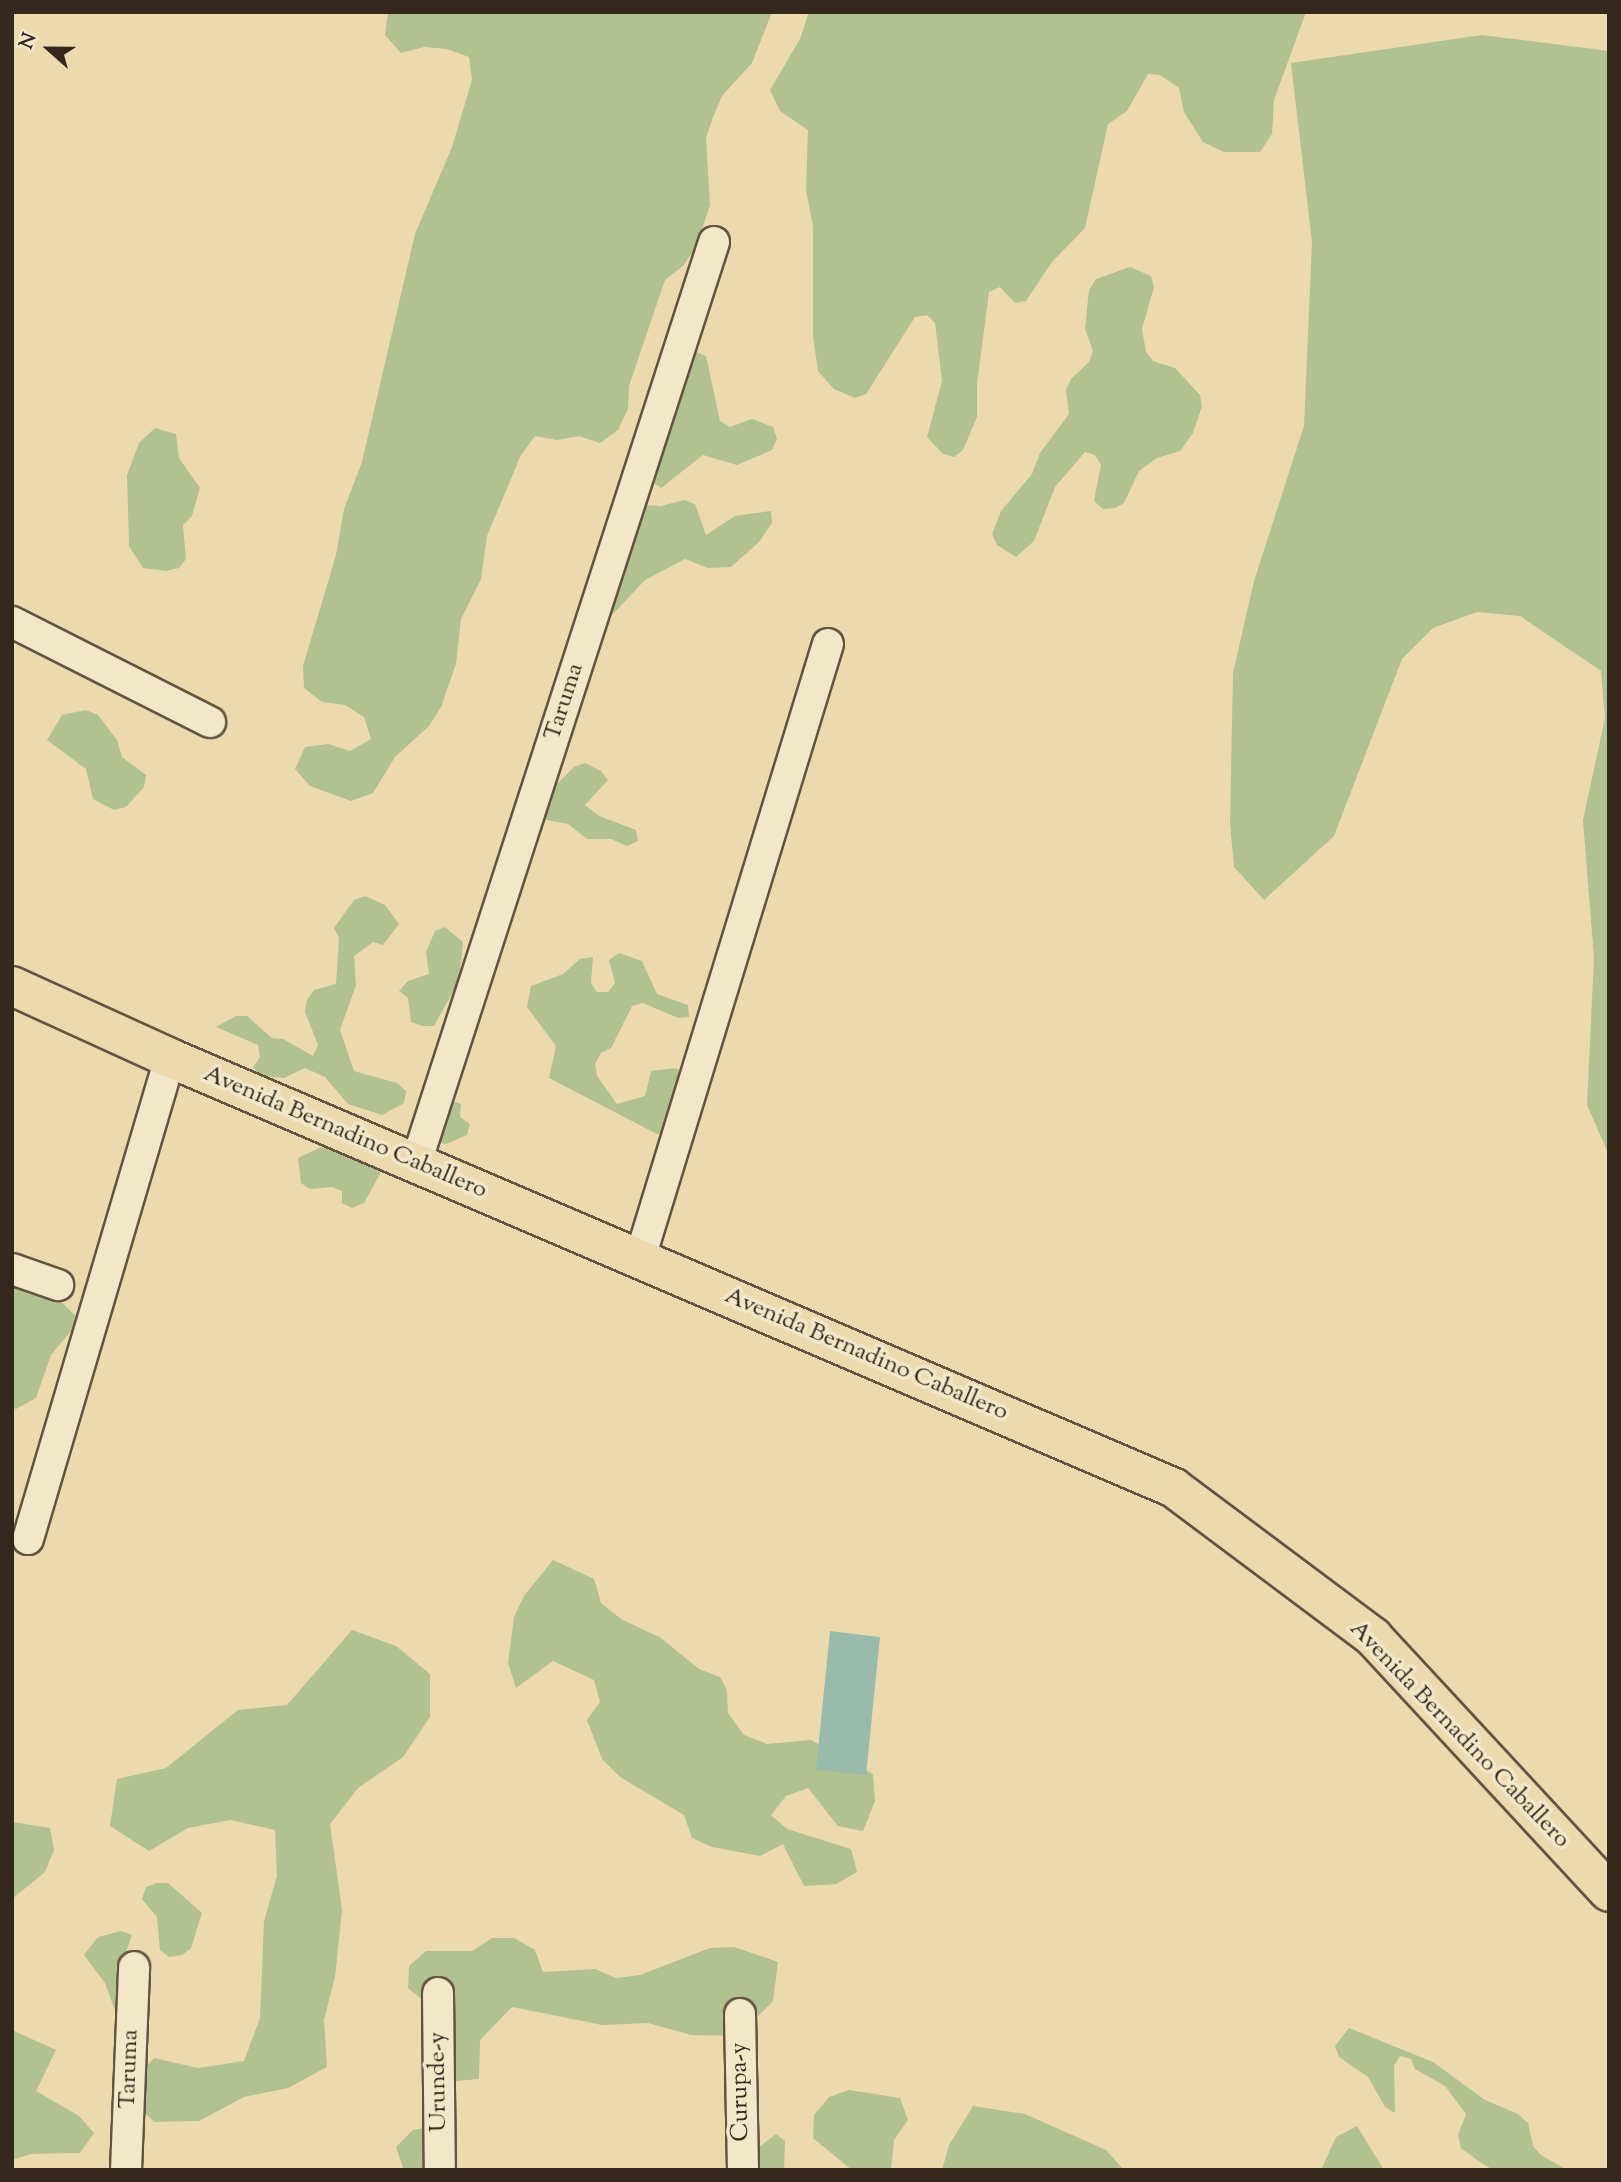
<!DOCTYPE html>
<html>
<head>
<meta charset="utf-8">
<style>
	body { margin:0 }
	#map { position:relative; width:1621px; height:2182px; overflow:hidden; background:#ecdaae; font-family:"Sorts Mill Goudy",serif }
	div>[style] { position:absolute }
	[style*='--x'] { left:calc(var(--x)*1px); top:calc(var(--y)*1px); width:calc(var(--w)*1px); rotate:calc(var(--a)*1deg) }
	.green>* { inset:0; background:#b1c18f }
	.water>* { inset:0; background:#99bbab }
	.roads { filter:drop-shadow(2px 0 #625440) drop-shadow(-2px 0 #625440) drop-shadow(0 2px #625440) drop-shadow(0 -2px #625440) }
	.street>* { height:30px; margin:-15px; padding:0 15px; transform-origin:15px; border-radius:15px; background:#f3e7ca }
	.primary>* { height:38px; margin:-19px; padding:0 19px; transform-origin:19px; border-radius:19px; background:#ecdaae }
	span { translate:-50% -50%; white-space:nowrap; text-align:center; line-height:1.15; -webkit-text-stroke:7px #f3e7ca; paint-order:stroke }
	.street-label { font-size:24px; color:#34271b }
	.frame { position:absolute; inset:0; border:14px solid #34271b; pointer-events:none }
	.north { position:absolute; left:14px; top:14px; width:70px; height:70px; -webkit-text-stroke:5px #f3e7ca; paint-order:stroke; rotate:291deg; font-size:19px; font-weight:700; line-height:28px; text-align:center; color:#34271b }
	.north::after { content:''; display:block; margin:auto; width:24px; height:32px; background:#34271b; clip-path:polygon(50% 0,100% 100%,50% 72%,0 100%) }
</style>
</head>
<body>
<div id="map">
	<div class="green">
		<div style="clip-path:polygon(388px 12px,772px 12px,752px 63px,722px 96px,713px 117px,706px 138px,710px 205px,696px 247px,683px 266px,665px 280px,629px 386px,628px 409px,618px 430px,600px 443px,579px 436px,557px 440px,535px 436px,521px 455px,487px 536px,481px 579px,461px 619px,456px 664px,441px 707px,429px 726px,395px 757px,373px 793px,351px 801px,310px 786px,295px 769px,305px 747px,328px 744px,350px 751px,371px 739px,364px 717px,345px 705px,322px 702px,304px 688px,303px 666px,336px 555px,344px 509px,362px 462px,415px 234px,452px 147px,472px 80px,469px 57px,447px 49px,424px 47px,401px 53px,385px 35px)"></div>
		<div style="clip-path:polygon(809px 12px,1303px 12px,1305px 15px,1274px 100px,1272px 134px,1260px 152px,1224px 152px,1203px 142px,1184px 112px,1179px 88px,1160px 75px,1148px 74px,1127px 111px,1108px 124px,1085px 228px,1052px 262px,1026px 301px,1015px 303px,1000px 287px,989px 292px,977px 384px,977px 417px,963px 450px,954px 457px,943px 454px,927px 437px,942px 381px,935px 323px,927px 315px,915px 317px,866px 394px,855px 398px,834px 389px,818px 371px,813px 336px,813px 226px,806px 190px,808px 130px,780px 111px,770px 90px,800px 39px)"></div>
		<div style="clip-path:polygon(1482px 35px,1609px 51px,1609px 1155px,1587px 1105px,1594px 958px,1583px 820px,1605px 718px,1601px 671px,1520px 616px,1477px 612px,1433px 628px,1402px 659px,1334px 836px,1264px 900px,1234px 867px,1230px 823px,1233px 673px,1254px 581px,1304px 426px,1312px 242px,1291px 63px)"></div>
		<div style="clip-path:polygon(1130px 267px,1151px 276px,1154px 287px,1142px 329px,1146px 352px,1153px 361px,1175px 368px,1200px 395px,1202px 406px,1193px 433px,1180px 451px,1157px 458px,1139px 471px,1124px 503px,1115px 508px,1103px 509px,1094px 501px,1101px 465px,1095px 455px,1085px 452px,1055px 487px,1034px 541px,1016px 557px,997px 545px,992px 534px,1001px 511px,1032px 474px,1040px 453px,1069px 414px,1066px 390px,1071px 379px,1089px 362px,1093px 351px,1085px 329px,1089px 290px,1096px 279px)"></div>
		<div style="clip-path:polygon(685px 348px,706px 356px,720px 421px,730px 427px,752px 419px,773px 427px,777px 439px,772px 450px,737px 465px,703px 455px,661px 488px,642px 475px)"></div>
		<div style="clip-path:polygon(155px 428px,176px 434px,179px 458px,200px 488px,192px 516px,183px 525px,186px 559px,179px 568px,166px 571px,143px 568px,129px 546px,127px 475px,139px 443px)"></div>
		<div style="clip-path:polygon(684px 500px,695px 504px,706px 535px,735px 516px,749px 514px,771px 511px,772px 523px,759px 542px,731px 567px,708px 568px,685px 559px,645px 580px,613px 614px,602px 612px,638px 505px,661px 506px)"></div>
		<div style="clip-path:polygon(86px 710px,98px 715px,117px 740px,122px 757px,146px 775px,144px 787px,126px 807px,114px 810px,93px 799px,86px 769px,47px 740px,62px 715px)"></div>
		<div style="clip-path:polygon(585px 763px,601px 771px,608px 780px,585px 805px,599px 816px,636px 830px,638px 841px,627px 846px,611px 839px,587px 839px,568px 824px,541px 819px,544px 797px,574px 767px)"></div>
		<div style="clip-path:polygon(365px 896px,385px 905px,399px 924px,383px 945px,373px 942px,354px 956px,356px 985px,340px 1030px,354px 1071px,397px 1083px,406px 1091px,404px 1103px,382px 1115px,348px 1104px,325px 1077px,305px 1068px,284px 1078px,260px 1076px,253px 1067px,260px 1057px,258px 1045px,216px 1027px,236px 1016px,247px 1016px,272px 1038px,283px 1039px,313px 1056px,318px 1045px,305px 1012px,307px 1000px,314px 990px,336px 984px,339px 938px,334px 928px,354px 900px)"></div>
		<div style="clip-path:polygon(445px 927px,463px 942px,459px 981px,434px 1026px,422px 1026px,411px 1022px,408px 998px,399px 991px,408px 981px,429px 974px,426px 952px,435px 931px)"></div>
		<div style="clip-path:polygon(619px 953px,642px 961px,657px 994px,688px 1005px,689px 1017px,678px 1018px,643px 1003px,632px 1006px,611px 1048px,601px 1053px,595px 1064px,597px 1076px,617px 1104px,645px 1096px,651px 1071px,675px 1068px,686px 1073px,703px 1092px,702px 1115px,695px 1127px,657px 1134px,549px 1078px,556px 1046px,527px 1007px,531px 986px,563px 974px,580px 959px,593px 957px,591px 983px,597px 992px,608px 992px,615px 983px,609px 960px)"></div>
		<div style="clip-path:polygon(449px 1100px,461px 1104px,460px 1117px,470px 1124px,467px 1135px,446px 1144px,435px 1142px)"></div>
		<div style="clip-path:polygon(321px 1147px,380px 1163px,380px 1174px,364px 1203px,352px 1208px,342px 1203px,342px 1191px,332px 1187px,310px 1189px,301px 1183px,298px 1158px)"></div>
		<div style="clip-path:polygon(12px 1255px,80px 1320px,51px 1355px,36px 1398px,16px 1409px,12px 1407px)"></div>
		<div style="clip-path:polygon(553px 1560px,594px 1579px,601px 1603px,621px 1619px,661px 1638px,699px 1669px,720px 1677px,727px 1690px,728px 1713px,744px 1735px,767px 1744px,811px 1740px,873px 1774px,875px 1801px,863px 1831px,838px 1826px,808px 1788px,786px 1796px,771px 1815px,787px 1829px,851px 1849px,857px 1872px,836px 1884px,804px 1886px,783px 1844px,760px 1856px,712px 1847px,692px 1838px,684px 1815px,620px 1777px,602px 1759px,587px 1720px,600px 1702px,594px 1680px,553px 1661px,516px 1688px,508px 1663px,514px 1617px,524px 1596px)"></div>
		<div style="clip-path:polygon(352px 1630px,396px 1646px,430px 1674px,430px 1717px,403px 1757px,358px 1788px,330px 1824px,342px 1910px,335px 1977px,324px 2020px,327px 2067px,288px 2088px,244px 2097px,199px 2121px,154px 2122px,123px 2091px,154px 2058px,198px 2068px,244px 2061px,260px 2018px,264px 1921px,277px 1876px,275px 1830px,231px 1820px,188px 1828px,149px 1851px,110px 1826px,117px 1779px,166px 1768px,238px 1710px,287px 1705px)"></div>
		<div style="clip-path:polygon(12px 1822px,50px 1828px,54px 1850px,45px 1872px,12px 1899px)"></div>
		<div style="clip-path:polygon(157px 1883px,168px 1883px,202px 1913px,191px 1948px,182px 1955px,169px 1957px,160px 1950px,157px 1917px,142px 1899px,146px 1887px)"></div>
		<div style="clip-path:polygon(121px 1931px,132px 1935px,119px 1972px,129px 1996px,117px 2016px,105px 1983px,84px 1955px,98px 1937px)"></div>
		<div style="clip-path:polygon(492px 1938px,514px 1938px,535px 1950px,543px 1972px,595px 1969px,616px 1978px,640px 1975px,710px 1948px,734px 1947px,778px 1962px,773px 2001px,738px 2036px,691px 2035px,648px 2023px,602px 2025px,512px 2007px,480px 2040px,479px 2079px,456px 2081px,443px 2061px,443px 2017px,408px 1988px,409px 1966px,426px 1951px,472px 1951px)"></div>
		<div style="clip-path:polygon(1349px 2028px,1433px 2062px,1485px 2100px,1518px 2114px,1528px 2123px,1533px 2146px,1541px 2155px,1567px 2170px,1493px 2170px,1480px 2162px,1461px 2148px,1458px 2135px,1466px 2114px,1445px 2086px,1415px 2069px,1411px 2059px,1400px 2056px,1394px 2066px,1395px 2113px,1385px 2107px,1368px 2077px,1339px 2057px,1335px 2046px)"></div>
		<div style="clip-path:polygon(12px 2030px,56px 2050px,36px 2091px,79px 2116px,94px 2133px,80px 2153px,31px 2154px,12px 2160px)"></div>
		<div style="clip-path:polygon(849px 2090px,900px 2098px,908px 2120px,894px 2140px,891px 2170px,852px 2170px,813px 2138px,814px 2115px,829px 2097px)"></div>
		<div style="clip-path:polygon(973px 2106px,1025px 2114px,1106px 2150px,1124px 2170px,942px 2170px,949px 2145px)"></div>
		<div style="clip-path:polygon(435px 2126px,455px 2138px,455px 2170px,357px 2170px,403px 2168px,396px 2147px,413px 2130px)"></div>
		<div style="clip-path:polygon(1357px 2126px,1384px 2170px,1321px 2170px,1336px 2137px)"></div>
		<div style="clip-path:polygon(776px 2134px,785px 2141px,784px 2170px,749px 2170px,755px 2150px)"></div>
	</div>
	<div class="water">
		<div style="clip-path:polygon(830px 1631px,880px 1637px,866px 1775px,816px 1770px)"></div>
	</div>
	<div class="roads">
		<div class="street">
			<div style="--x:12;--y:622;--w:222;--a:26.8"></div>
			<div style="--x:416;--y:1163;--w:968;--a:-72.07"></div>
			<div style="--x:640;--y:1258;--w:642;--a:-72.98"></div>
			<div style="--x:12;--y:1269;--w:49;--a:19.2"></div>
			<div style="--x:28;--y:1539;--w:502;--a:-73.55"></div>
			<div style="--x:438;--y:1993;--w:177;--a:89.4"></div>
			<div style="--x:740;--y:2014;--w:156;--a:88.9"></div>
			<div style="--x:126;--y:2170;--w:203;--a:-87.7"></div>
		</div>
		<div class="primary">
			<div style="--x:12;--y:986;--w:174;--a:24.5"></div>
			<div style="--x:170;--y:1058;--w:1092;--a:23.18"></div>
			<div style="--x:1174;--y:1488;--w:249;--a:36.8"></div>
			<div style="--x:1373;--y:1637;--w:347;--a:47.2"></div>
		</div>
	</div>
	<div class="street-label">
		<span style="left:565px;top:702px;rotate:-72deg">Taruma</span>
		<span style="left:345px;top:1133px;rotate:23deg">Avenida Bernadino Caballero</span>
		<span style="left:866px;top:1355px;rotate:23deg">Avenida Bernadino Caballero</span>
		<span style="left:1459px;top:1735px;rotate:46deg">Avenida Bernadino Caballero</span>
		<span style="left:130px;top:2069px;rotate:-88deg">Taruma</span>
		<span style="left:439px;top:2082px;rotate:-91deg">Urunde-y</span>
		<span style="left:741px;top:2092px;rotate:-91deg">Curupa-y</span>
	</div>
	<div class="frame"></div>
	<div class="north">N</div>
</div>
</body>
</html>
